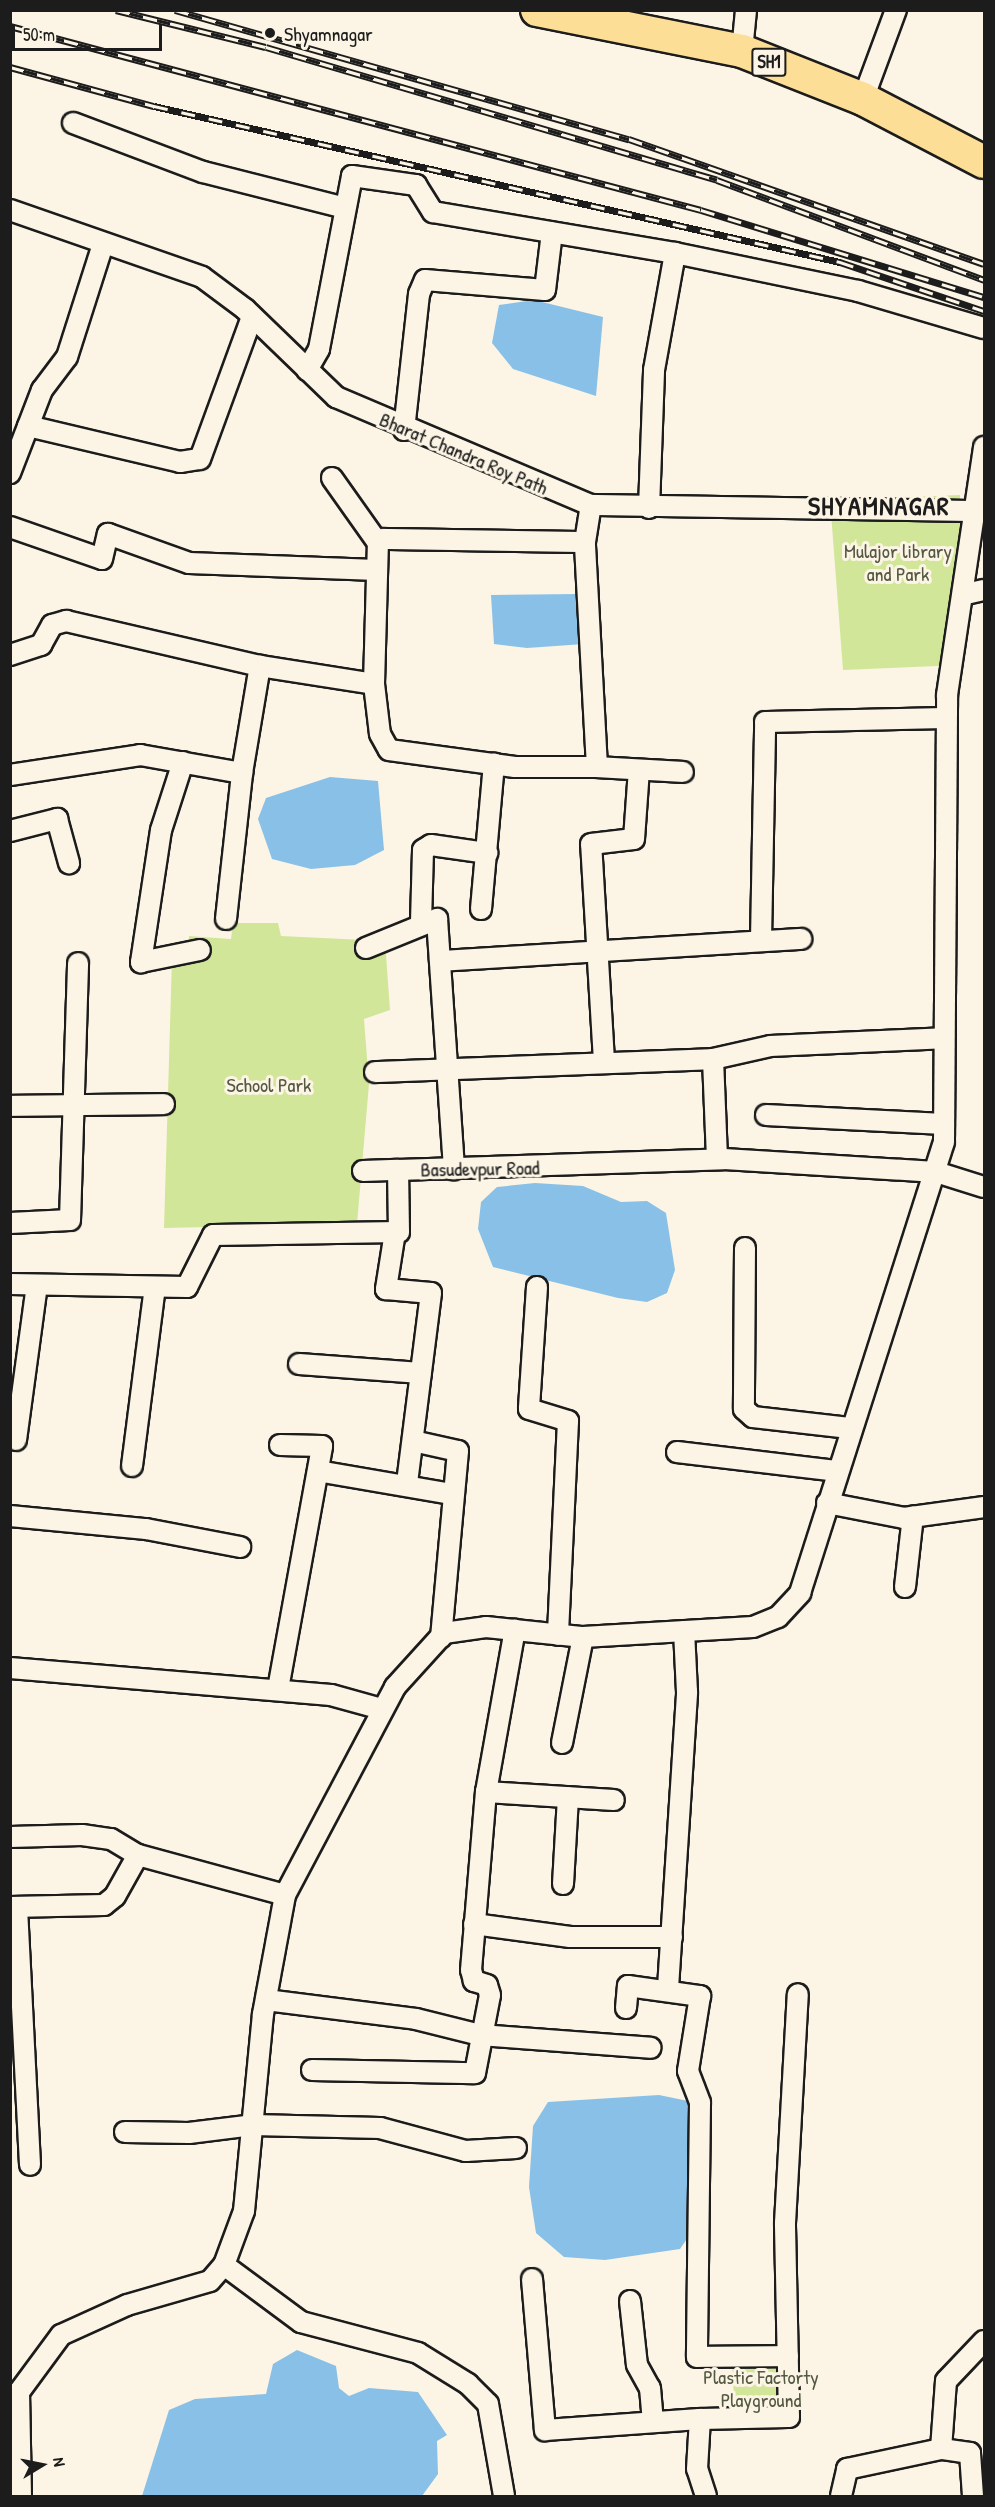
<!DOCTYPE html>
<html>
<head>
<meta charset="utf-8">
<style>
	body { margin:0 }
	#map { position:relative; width:995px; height:2507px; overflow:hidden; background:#fcf5e5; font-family:"Patrick Hand",sans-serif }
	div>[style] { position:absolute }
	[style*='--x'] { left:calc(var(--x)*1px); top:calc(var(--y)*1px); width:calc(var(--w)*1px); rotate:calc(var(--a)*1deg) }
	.green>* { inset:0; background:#d2e69a }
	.water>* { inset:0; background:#89c0e7 }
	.roads { filter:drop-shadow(2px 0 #1c1c1c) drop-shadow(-2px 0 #1c1c1c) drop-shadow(0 2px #1c1c1c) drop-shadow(0 -2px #1c1c1c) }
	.minor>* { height:20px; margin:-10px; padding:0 10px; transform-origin:10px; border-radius:10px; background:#fcf5e5 }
	.primary>* { height:32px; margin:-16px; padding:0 16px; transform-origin:16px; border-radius:16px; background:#fcde96 }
	.rail>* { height:7px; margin-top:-3.5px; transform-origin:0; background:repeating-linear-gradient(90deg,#fcf5e5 0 14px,#1c1c1c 0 28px); box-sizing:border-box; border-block:2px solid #1c1c1c }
	.dots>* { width:16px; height:16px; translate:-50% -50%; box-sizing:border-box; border:3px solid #fcf5e5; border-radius:50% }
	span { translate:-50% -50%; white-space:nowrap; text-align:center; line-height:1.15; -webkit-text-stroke:6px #fcf5e5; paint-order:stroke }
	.shield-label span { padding:2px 4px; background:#fcf5e5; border:2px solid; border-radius:4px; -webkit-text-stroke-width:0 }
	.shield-label { font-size:18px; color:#1c1c1c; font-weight:700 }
	.poi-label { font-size:20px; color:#1c1c1c }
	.left { translate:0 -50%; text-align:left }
	.street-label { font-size:20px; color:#1c1c1c }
	.park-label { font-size:20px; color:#535942 }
	.district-label { font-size:26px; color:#1c1c1c; font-weight:700; letter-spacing:1.5px }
	.frame { position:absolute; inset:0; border:12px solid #1c1c1c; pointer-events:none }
	.north { position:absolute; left:12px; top:2435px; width:60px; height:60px; -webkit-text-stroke:4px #fcf5e5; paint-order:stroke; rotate:80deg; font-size:16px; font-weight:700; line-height:24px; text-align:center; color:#1c1c1c }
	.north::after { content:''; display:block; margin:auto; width:21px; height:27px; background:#1c1c1c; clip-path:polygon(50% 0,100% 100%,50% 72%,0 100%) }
	.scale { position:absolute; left:12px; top:24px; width:150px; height:27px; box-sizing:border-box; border:3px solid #1c1c1c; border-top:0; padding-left:8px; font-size:18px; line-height:21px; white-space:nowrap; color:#1c1c1c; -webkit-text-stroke:4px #fcf5e5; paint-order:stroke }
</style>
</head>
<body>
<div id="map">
	<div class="green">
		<div style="clip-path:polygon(960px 495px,961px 665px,843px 670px,830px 500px)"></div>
		<div style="clip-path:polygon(233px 923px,278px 923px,281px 936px,385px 941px,390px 1010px,364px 1019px,369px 1084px,357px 1224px,164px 1228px,172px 958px,188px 951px,189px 936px,231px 939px)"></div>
		<div style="clip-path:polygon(788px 2356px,789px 2417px,735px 2422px,732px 2360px)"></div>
	</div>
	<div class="water">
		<div style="clip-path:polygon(534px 300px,603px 317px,596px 396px,513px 369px,492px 343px,499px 305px)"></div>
		<div style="clip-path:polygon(578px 594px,584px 644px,527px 648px,494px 644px,491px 595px)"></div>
		<div style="clip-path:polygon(330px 777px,378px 781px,384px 850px,355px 865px,311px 869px,272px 859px,258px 819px,266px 798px)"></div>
		<div style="clip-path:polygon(535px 1183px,583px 1186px,621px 1202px,647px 1201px,666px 1213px,675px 1270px,667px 1293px,647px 1302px,618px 1298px,493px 1267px,478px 1229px,481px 1202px,497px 1187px)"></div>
		<div style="clip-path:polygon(659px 2095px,688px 2101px,695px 2126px,691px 2233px,680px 2249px,605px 2260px,564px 2257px,536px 2233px,529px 2187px,533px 2126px,548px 2102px)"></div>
		<div style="clip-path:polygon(297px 2350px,336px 2366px,339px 2388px,349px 2396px,369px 2388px,418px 2392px,447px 2435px,437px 2441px,438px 2474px,422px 2496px,142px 2496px,169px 2410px,195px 2399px,266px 2394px,273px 2364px)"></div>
	</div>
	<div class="roads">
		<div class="minor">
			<div style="--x:742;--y:51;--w:41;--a:-84.4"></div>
			<div style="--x:863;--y:99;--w:95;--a:-69.7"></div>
			<div style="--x:73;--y:123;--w:139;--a:20.7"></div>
			<div style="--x:203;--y:172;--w:146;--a:14.2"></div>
			<div style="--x:10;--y:210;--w:203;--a:19.2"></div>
			<div style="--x:202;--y:277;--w:54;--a:36.7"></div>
			<div style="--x:245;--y:309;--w:127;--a:44"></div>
			<div style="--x:336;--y:397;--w:277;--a:23"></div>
			<div style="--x:591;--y:505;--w:385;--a:0.9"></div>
			<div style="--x:307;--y:370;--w:24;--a:-60"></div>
			<div style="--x:319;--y:349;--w:176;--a:-79.2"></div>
			<div style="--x:352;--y:176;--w:65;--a:8"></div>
			<div style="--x:416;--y:185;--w:32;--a:58"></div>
			<div style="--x:433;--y:212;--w:245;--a:9.6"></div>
			<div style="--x:28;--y:426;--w:156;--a:13.3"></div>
			<div style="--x:180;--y:462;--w:20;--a:-9"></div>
			<div style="--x:200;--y:459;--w:151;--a:-69.9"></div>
			<div style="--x:404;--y:430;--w:137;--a:-83.7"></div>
			<div style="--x:419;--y:294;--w:15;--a:-67"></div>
			<div style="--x:425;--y:280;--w:120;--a:4.8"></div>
			<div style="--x:545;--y:290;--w:58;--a:-83.1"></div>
			<div style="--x:10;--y:473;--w:89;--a:-68.9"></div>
			<div style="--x:42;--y:390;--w:41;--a:-52.9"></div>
			<div style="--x:67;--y:357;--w:119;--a:-72.3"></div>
			<div style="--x:332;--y:478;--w:80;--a:54.7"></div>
			<div style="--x:649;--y:508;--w:138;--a:-87.9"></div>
			<div style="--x:654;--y:370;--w:119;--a:-79.8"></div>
			<div style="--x:675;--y:253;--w:187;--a:11.7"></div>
			<div style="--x:858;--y:291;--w:131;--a:16.4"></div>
			<div style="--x:10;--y:527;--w:97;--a:19.2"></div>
			<div style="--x:102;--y:559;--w:26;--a:-77"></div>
			<div style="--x:108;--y:534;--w:86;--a:19.7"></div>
			<div style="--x:189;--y:563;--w:188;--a:2.1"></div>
			<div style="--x:966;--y:594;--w:18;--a:-13"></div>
			<div style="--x:10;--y:655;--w:33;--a:-18"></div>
			<div style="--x:41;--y:645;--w:23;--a:-61"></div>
			<div style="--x:52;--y:625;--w:15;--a:-16"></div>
			<div style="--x:66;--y:621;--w:199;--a:13.1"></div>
			<div style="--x:374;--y:684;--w:50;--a:83.2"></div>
			<div style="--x:380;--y:734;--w:18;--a:61"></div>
			<div style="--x:389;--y:750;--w:127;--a:7.7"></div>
			<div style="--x:515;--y:767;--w:82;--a:0"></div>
			<div style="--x:597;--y:767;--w:225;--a:-93.1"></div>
			<div style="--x:585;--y:542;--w:37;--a:-81"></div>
			<div style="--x:183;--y:762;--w:71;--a:107.9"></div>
			<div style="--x:161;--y:830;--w:134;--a:98.6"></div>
			<div style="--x:141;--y:962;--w:60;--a:-11.5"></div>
			<div style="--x:597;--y:767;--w:86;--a:3.3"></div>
			<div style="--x:10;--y:775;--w:132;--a:-8.7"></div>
			<div style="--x:140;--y:755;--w:104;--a:10"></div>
			<div style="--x:242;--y:773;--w:109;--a:-80.5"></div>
			<div style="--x:260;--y:666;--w:115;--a:9"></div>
			<div style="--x:374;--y:684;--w:141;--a:-88.4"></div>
			<div style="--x:378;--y:543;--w:6;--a:-39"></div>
			<div style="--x:383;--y:539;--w:202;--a:0.9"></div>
			<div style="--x:10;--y:831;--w:49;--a:-14.3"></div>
			<div style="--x:57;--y:819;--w:46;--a:74.7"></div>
			<div style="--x:481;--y:909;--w:146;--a:-84.9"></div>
			<div style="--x:226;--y:919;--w:147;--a:-83.7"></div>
			<div style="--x:421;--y:922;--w:72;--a:-88.4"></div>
			<div style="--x:423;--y:850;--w:9;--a:-32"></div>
			<div style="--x:431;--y:845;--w:57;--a:8.1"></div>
			<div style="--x:761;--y:940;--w:218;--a:-88.9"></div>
			<div style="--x:765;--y:722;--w:181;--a:-1.3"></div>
			<div style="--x:366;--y:948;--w:77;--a:-22.2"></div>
			<div style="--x:437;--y:919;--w:251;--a:86.1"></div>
			<div style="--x:440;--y:961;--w:362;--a:-3.5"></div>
			<div style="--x:713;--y:1059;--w:58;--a:-12.8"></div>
			<div style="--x:770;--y:1046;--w:173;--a:-2.6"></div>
			<div style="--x:604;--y:1061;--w:217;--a:-93.4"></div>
			<div style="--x:591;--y:844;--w:43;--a:-6.6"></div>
			<div style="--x:634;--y:839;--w:69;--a:-85.9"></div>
			<div style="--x:375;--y:1072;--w:338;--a:-2.2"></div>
			<div style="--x:713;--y:1059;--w:100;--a:87.7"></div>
			<div style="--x:10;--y:1106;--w:154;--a:-0.7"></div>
			<div style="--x:766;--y:1115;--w:178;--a:2.9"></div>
			<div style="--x:363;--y:1171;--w:35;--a:-2"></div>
			<div style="--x:10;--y:1223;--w:60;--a:-2.9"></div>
			<div style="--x:70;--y:1220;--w:257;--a:-88.2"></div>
			<div style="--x:395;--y:1232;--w:58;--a:99"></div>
			<div style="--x:386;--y:1289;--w:45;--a:5.1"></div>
			<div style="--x:431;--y:1293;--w:193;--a:97.2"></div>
			<div style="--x:745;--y:1248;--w:161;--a:90.4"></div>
			<div style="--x:744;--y:1409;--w:12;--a:42"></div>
			<div style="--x:753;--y:1417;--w:97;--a:6.5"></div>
			<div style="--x:10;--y:1284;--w:177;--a:1"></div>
			<div style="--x:187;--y:1287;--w:58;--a:-63.4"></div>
			<div style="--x:213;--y:1235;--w:186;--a:-0.9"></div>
			<div style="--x:399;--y:1232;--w:62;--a:-90.9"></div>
			<div style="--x:398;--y:1170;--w:326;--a:-1.9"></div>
			<div style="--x:724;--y:1159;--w:212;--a:3.5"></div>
			<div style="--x:936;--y:1172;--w:50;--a:17.4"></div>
			<div style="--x:537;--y:1287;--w:122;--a:93.8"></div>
			<div style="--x:529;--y:1409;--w:41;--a:17.1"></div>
			<div style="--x:568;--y:1421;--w:214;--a:92.7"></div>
			<div style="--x:299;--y:1364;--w:122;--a:4.2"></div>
			<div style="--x:16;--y:1440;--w:156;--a:-82.3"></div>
			<div style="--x:413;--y:1441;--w:46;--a:12.5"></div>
			<div style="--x:458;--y:1451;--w:187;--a:95.2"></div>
			<div style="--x:677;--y:1452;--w:160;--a:6.8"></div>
			<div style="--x:132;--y:1466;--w:180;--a:-82.7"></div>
			<div style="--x:318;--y:1471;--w:135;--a:9.8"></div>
			<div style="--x:827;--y:1503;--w:78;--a:11"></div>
			<div style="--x:904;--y:1518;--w:81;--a:-7.8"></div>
			<div style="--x:10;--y:1516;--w:137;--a:5.5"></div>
			<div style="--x:146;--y:1529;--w:96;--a:10.8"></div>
			<div style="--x:905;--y:1587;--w:71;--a:-83.6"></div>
			<div style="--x:10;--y:1668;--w:322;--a:4.8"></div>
			<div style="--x:331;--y:1695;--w:52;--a:15.6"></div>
			<div style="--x:278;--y:1689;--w:247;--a:-79.7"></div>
			<div style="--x:322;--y:1446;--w:42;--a:-178.6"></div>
			<div style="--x:562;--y:1743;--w:108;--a:-78.8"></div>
			<div style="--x:486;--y:1792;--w:128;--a:3.6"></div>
			<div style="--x:10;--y:1837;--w:72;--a:-1.6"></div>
			<div style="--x:82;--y:1835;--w:29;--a:8"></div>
			<div style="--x:111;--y:1839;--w:31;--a:31"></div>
			<div style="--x:563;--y:1884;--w:87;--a:-86.7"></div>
			<div style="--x:10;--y:1907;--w:94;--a:-1.2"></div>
			<div style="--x:104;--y:1905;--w:14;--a:-39"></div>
			<div style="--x:115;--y:1896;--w:47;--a:-60.7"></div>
			<div style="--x:138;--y:1855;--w:152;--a:15.2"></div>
			<div style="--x:17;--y:1908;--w:257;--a:87.1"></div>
			<div style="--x:474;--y:1924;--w:97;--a:7.7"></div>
			<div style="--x:570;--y:1937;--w:102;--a:0"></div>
			<div style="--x:668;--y:1988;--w:297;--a:-86.3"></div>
			<div style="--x:687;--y:1692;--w:61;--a:-92.8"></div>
			<div style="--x:266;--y:2000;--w:151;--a:7.2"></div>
			<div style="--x:416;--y:2019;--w:66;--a:14"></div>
			<div style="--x:480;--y:2035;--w:171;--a:4.3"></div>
			<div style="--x:626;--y:2008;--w:22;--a:-85"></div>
			<div style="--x:628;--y:1986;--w:73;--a:7.9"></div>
			<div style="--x:700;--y:1996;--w:76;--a:99.1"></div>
			<div style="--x:688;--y:2071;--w:34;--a:69"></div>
			<div style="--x:700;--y:2103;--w:254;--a:90.7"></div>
			<div style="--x:697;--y:2357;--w:91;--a:-0.6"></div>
			<div style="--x:312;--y:2070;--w:163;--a:1.1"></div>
			<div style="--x:475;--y:2073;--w:79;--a:-79.1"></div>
			<div style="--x:490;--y:1995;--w:10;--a:-107"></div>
			<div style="--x:487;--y:1985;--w:14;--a:-163"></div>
			<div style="--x:474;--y:1981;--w:11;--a:-105"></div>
			<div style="--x:471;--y:1970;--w:179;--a:-85.2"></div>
			<div style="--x:486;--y:1792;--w:165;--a:-79.9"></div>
			<div style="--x:125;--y:2132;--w:64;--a:0.9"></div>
			<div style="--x:189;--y:2133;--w:64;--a:-7.1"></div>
			<div style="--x:253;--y:2125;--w:127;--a:1.4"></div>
			<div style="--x:380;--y:2128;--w:89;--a:15"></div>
			<div style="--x:466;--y:2151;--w:50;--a:-3.4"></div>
			<div style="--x:224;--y:2265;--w:96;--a:36.5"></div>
			<div style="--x:301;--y:2322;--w:121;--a:14.8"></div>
			<div style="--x:418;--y:2353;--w:59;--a:31.8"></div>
			<div style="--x:468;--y:2384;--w:28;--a:45"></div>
			<div style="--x:488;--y:2404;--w:93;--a:80.1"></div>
			<div style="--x:532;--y:2279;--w:152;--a:85.1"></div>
			<div style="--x:545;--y:2430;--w:155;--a:-4.1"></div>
			<div style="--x:630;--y:2301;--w:64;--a:83.8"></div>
			<div style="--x:637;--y:2365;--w:26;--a:61"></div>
			<div style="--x:650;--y:2388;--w:34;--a:85"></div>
			<div style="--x:21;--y:2496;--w:104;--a:-91.1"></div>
			<div style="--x:19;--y:2392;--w:71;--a:-53.6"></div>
			<div style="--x:61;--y:2335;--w:72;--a:-24.4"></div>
			<div style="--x:127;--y:2305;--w:86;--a:-16.1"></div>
			<div style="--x:210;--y:2281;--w:21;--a:-49"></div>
			<div style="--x:224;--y:2265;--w:58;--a:-69.7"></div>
			<div style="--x:244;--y:2211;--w:198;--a:-84.5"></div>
			<div style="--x:263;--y:2014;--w:121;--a:-79.5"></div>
			<div style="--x:285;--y:1895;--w:235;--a:-62.1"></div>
			<div style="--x:395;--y:1687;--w:73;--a:-47.8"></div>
			<div style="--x:444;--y:1633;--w:42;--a:-8.1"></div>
			<div style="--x:486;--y:1627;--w:98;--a:5.9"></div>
			<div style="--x:583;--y:1637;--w:170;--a:-3.4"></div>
			<div style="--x:753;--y:1627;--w:27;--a:-22"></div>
			<div style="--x:778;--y:1617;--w:33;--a:-47"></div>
			<div style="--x:800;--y:1593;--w:473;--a:-72.3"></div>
			<div style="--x:944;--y:1142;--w:447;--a:-89.6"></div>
			<div style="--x:947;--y:695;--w:251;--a:-81.5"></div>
			<div style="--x:706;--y:2496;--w:28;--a:-108"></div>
			<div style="--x:697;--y:2469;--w:50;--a:-86.6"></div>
			<div style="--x:700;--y:2419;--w:89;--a:-1.3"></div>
			<div style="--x:789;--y:2417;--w:194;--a:-91.2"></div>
			<div style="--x:785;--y:2223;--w:229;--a:-86.8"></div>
			<div style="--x:841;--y:2496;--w:28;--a:-77"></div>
			<div style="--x:847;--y:2469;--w:96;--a:-12"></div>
			<div style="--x:973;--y:2496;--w:43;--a:-94"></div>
			<div style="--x:970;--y:2453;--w:29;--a:-172"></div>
			<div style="--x:941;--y:2449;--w:68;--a:-85.8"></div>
			<div style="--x:946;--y:2381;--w:55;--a:-46.5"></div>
		</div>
		<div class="primary">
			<div style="--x:537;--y:10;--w:209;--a:11.3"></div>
			<div style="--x:742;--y:51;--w:130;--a:21.6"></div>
			<div style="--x:863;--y:99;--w:136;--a:27.5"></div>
		</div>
	</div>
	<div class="rail">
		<div style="--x:116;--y:10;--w:154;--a:13.9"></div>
		<div style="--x:266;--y:47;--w:470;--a:16.4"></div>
		<div style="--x:717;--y:180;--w:285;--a:20.5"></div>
		<div style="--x:175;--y:10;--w:472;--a:15.9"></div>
		<div style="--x:629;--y:139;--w:376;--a:19.4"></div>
		<div style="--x:10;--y:26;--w:715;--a:14.91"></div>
		<div style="--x:701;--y:210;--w:296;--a:17.1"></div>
		<div style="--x:10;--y:67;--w:149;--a:15.2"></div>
		<div style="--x:154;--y:106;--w:704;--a:12.81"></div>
		<div style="--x:840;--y:262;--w:152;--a:18.8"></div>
	</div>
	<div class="dots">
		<div style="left:270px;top:33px;background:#1c1c1c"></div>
	</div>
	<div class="shield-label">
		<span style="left:769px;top:62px">SH1</span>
	</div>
	<div class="poi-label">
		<span class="left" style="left:284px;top:33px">Shyamnagar</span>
	</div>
	<div class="street-label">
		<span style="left:464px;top:453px;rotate:23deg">Bharat Chandra Roy Path</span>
		<span style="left:480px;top:1168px;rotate:-1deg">Basudevpur Road</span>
	</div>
	<div class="park-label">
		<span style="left:898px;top:562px">Mulajor library<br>and Park</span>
		<span style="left:269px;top:1084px">School Park</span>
		<span style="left:761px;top:2388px">Plastic Factorty<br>Playground</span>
	</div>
	<div class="district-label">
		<span style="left:879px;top:506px">SHYAMNAGAR</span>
	</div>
	<div class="frame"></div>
	<div class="north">N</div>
	<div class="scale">50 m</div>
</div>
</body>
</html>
